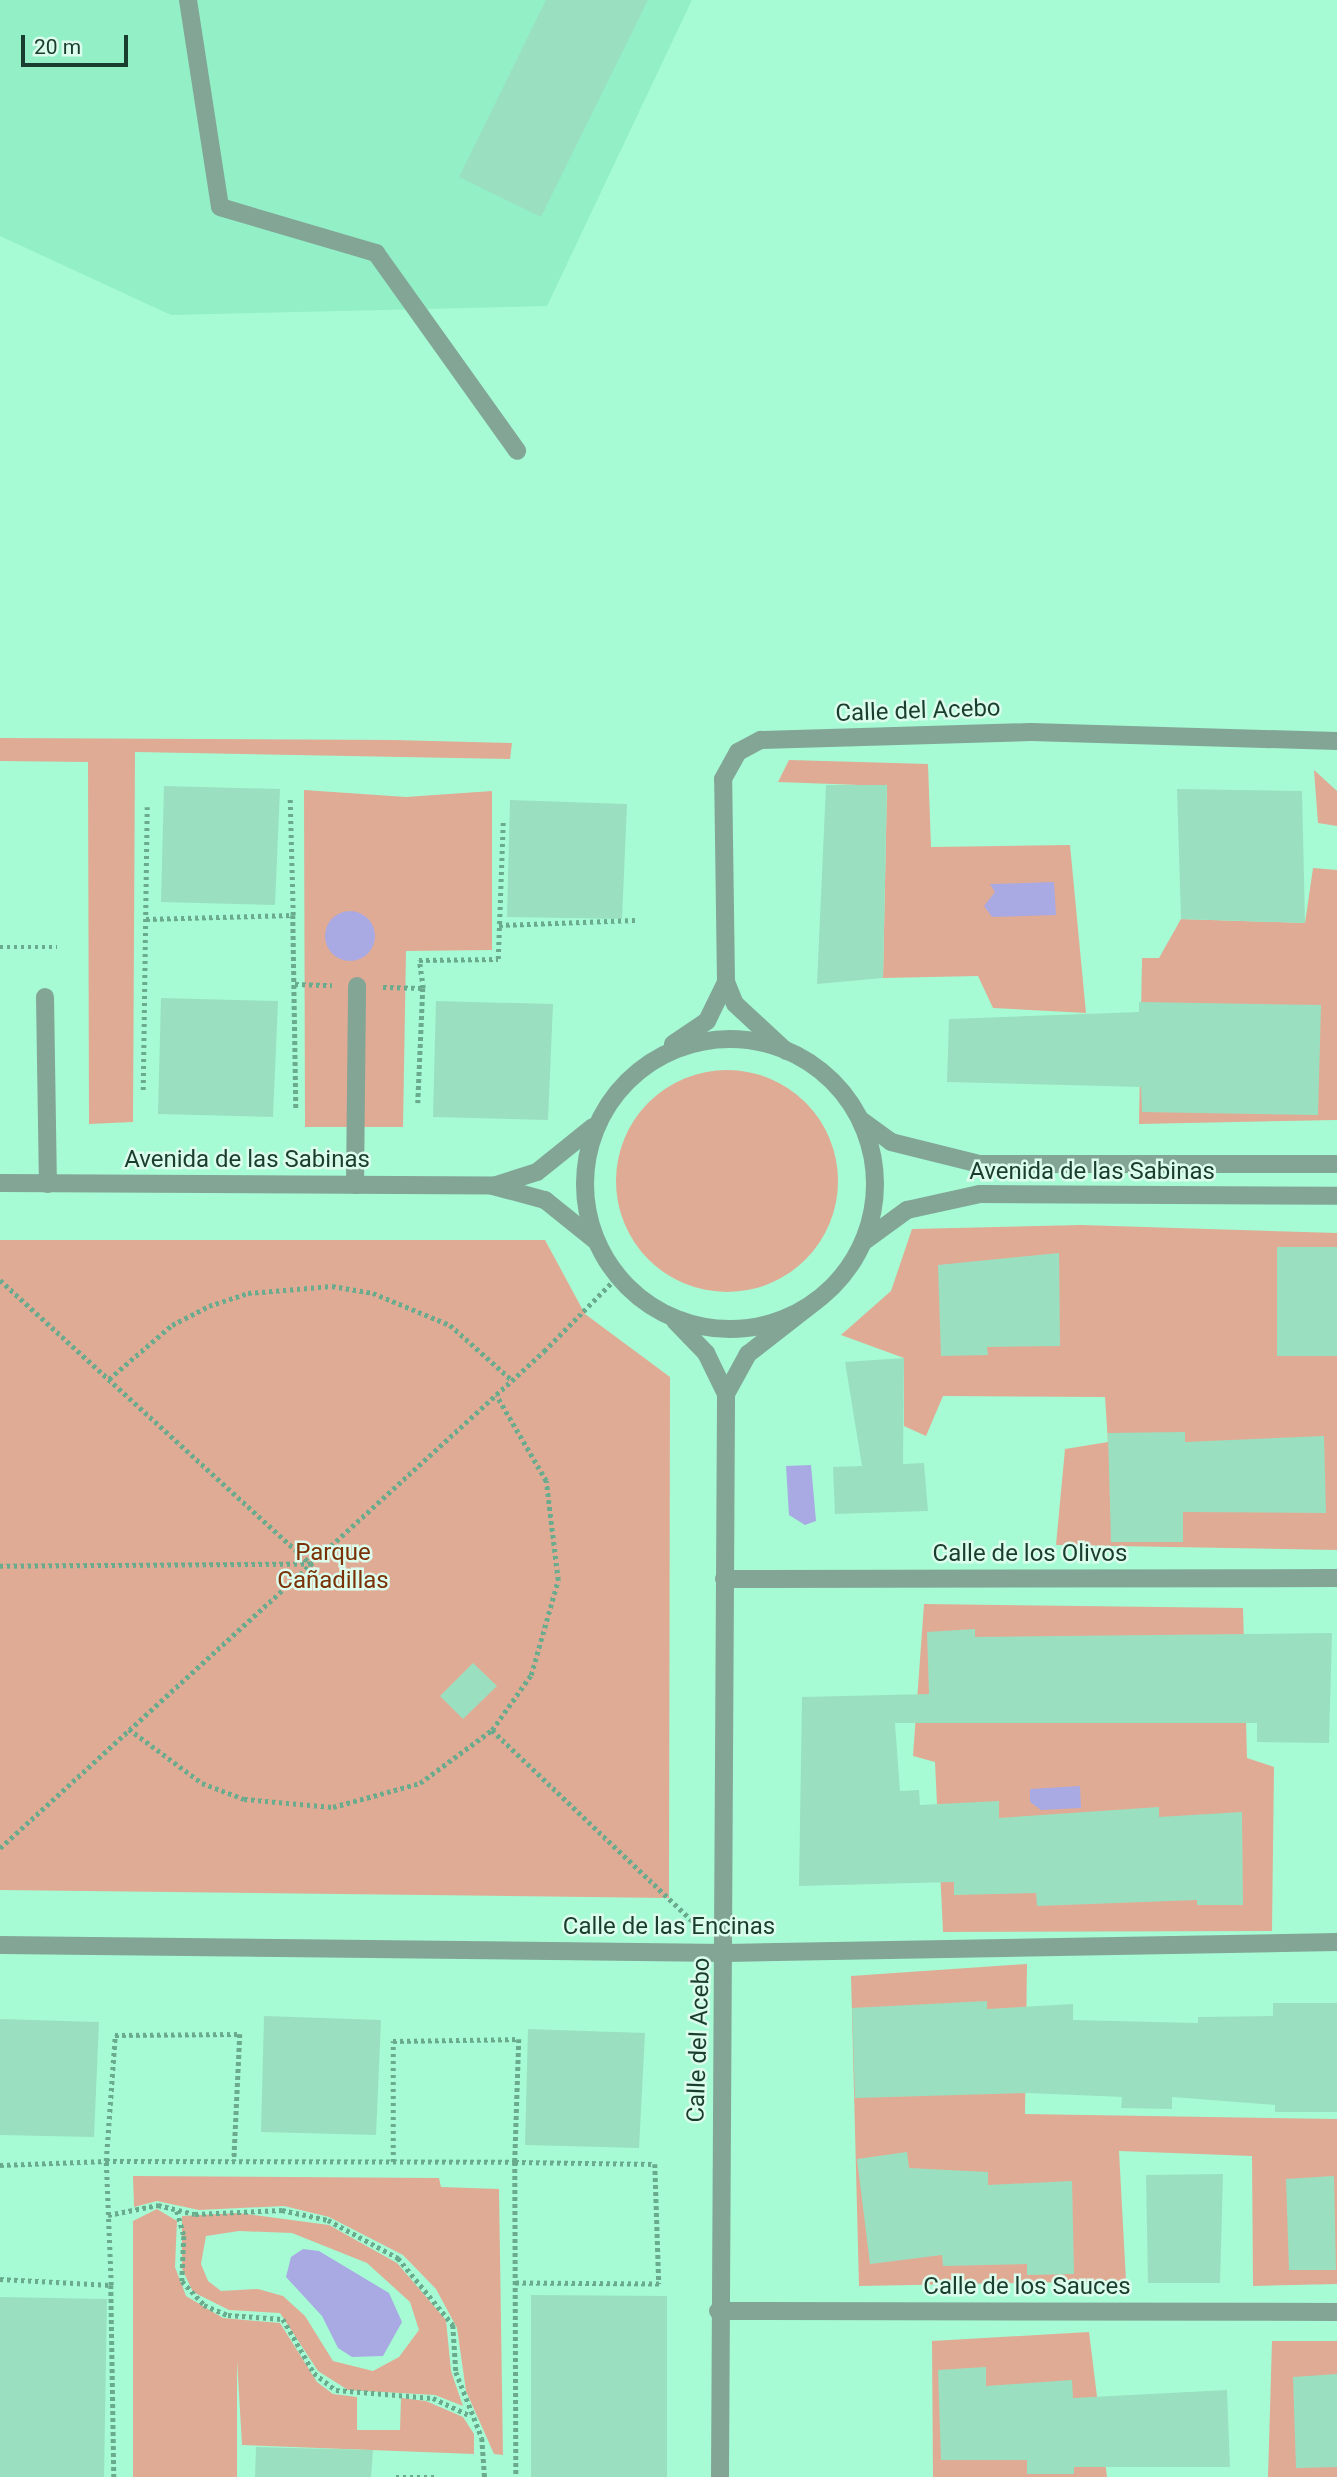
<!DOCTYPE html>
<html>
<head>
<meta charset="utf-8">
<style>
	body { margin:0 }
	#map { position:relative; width:1337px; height:2477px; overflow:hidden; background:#a6fbd4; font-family:Roboto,sans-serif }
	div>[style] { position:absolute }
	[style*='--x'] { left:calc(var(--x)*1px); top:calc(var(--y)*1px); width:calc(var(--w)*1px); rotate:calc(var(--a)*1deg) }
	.built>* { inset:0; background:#92efc6 }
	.green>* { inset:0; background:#e0ab95 }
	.round { border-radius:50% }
	.water>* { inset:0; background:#a9a9e3 }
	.building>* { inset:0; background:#9ae0c0 }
	.path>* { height:4.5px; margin-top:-2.25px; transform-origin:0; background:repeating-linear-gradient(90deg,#6aab8e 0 3.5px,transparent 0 7px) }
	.service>* { height:18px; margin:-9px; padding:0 9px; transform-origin:9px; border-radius:9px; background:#83a595 }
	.minor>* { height:18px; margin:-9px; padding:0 9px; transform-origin:9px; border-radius:9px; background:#83a595 }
	.minor>.ring { margin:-9px; padding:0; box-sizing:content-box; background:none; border:18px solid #83a595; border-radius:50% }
	span { translate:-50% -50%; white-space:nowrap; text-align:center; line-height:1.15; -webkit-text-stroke:5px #dcfcec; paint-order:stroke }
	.street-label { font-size:24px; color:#193d2e }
	.park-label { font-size:24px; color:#7b3107 }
	.scale { position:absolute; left:21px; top:35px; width:107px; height:32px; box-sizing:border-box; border:4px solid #193d2e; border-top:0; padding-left:9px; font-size:21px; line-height:24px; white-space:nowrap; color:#193d2e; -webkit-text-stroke:5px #dcfcec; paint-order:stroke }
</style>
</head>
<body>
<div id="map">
	<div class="built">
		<div style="clip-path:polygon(0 0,692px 0,547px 306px,171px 315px,0 236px)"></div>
	</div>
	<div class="green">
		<div style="clip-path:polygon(0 738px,394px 740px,512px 743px,510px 759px,135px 752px,133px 1122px,89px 1124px,88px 762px,0 761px)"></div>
		<div style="clip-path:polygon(789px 760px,928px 764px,931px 847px,1070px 845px,1086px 1013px,993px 1008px,978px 976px,883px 978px,887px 786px,778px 782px)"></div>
		<div style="clip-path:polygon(1314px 770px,1337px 791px,1337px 826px,1318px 823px)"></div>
		<div style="clip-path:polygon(304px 790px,406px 797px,492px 791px,492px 950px,406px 951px,403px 1127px,305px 1127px)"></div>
		<div style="clip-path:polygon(1313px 868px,1337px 870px,1337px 1120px,1139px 1124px,1142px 958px,1159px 958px,1181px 919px,1305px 923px)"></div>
		<div class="round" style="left:616px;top:1070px;width:222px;height:222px"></div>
		<div style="clip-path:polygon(1081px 1225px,1337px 1233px,1337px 1550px,1056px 1545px,1065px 1449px,1108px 1442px,1105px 1397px,943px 1396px,926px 1436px,904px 1426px,904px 1358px,841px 1335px,891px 1291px,912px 1229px)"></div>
		<div style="clip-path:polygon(0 1240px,545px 1240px,585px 1314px,670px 1377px,669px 1898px,0 1890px)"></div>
		<div style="clip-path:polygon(924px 1604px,1243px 1608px,1247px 1758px,1274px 1767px,1272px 1931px,943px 1932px,935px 1762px,913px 1756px)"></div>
		<div style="clip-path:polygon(1027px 1964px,1025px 2114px,1337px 2119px,1337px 2284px,1253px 2286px,1252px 2156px,1119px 2151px,1126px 2281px,859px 2286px,851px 1976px)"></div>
		<div style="clip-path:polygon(133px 2176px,439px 2178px,441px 2187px,499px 2189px,503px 2455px,494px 2454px,466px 2391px,457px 2328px,436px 2289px,403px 2255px,329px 2217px,284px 2206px,199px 2210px,157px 2201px,134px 2207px)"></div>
		<div style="clip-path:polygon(157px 2209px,177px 2221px,175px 2267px,186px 2296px,223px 2318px,280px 2323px,317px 2382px,333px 2394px,357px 2397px,357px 2430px,400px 2430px,401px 2398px,426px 2401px,463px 2417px,474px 2434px,474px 2454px,242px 2445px,237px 2360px,237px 2477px,133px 2477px,133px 2221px)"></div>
		<div style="clip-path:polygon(evenodd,238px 2213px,329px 2225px,397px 2263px,446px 2320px,451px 2371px,463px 2406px,435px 2395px,348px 2390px,318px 2371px,280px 2313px,229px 2310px,193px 2292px,182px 2269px,182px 2216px,238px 2213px,239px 2231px,292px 2233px,367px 2263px,410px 2302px,419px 2330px,399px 2357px,373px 2371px,333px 2361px,305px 2316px,283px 2296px,258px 2289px,221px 2291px,208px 2281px,201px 2264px,206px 2236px,239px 2231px)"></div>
		<div style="clip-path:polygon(1089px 2332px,1107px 2477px,933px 2477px,932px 2341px)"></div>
		<div style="clip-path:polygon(1272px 2341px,1337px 2341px,1337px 2477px,1268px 2477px)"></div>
	</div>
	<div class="water">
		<div style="clip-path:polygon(1054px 882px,1056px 915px,992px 917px,984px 906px,995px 892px,990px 884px)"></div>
		<div class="round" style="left:325px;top:911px;width:50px;height:50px"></div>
		<div style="clip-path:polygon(811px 1465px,816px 1521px,805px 1525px,789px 1515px,786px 1466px)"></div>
		<div style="clip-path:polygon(1080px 1786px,1081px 1808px,1041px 1810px,1030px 1802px,1030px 1789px)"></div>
		<div style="clip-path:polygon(303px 2249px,319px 2251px,389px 2293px,402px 2322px,383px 2356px,352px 2357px,338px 2348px,322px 2316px,286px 2277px,291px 2257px)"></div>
	</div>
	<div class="building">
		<div style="clip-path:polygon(546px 0,648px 0,541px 217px,459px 177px)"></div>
		<div style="clip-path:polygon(826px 785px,887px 785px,883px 978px,817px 984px)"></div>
		<div style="clip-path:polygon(164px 786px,280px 789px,275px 905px,161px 902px)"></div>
		<div style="clip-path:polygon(1177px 789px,1302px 791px,1305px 923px,1181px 919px)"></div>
		<div style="clip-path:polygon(510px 800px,627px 804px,622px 919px,507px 917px)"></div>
		<div style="clip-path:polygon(161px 998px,278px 1001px,273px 1117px,158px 1114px)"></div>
		<div style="clip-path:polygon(436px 1001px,553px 1004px,548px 1120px,433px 1117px)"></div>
		<div style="clip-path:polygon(1139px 1002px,1321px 1005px,1318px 1115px,1142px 1112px,1141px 1087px,947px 1082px,949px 1019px,1139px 1012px)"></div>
		<div style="clip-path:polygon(1277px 1247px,1337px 1247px,1337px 1356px,1277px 1356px)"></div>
		<div style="clip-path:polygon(1059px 1253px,1060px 1346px,987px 1347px,988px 1355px,941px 1356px,938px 1265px)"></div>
		<div style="clip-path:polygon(904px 1358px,903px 1464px,924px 1463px,928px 1511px,835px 1514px,833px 1467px,862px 1466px,845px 1362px)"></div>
		<div style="clip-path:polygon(1185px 1432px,1185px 1442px,1324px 1436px,1326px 1513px,1183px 1512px,1183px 1542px,1111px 1542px,1108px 1433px)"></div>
		<div style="clip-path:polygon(975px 1629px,975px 1637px,1332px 1633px,1329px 1743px,1257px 1742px,1257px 1723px,895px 1723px,900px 1791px,919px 1790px,920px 1805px,999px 1801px,999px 1818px,1159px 1807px,1159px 1817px,1242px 1812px,1243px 1905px,1197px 1905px,1197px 1900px,1037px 1906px,1036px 1893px,954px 1895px,954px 1882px,799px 1886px,802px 1697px,929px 1694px,927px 1632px)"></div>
		<div style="clip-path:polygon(473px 1663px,497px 1686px,463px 1719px,440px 1696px)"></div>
		<div style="clip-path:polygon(987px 2001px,987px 2009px,1073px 2004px,1073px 2020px,1198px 2023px,1198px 2017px,1273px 2016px,1273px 2003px,1337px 2003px,1337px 2112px,1275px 2112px,1275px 2105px,1172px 2097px,1172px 2109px,1121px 2108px,1122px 2097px,1028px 2093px,855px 2098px,852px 2008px)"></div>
		<div style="clip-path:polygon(264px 2016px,381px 2020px,376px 2135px,261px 2132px)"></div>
		<div style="clip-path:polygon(0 2019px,99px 2022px,94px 2137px,0 2135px)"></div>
		<div style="clip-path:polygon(528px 2029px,645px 2033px,639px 2148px,525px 2145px)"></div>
		<div style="clip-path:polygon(907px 2152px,909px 2168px,988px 2172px,988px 2185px,1072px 2181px,1074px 2274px,1027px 2275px,1027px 2264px,943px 2266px,942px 2255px,870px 2264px,857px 2159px)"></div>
		<div style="clip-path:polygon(1223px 2174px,1220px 2283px,1148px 2283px,1146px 2175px)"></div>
		<div style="clip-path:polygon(1334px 2176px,1336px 2270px,1289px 2270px,1286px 2179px)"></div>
		<div style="clip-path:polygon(531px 2295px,667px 2296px,667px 2477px,531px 2477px)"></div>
		<div style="clip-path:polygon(0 2297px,107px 2299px,104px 2477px,0 2477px)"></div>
		<div style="clip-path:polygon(986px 2367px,986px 2386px,1072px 2380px,1073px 2398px,1227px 2390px,1230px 2467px,1074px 2467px,1074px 2474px,1027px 2474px,1027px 2460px,941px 2460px,938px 2370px)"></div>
		<div style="clip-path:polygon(1337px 2374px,1337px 2467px,1296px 2468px,1293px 2377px)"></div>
		<div style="clip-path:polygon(256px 2447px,373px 2450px,371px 2477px,255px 2477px)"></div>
	</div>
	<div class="path">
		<div style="--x:293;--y:915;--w:194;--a:89.1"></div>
		<div style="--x:146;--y:919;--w:147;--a:-1.6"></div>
		<div style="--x:293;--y:915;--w:118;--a:-91.5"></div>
		<div style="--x:499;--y:925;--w:136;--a:-2.1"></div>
		<div style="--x:0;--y:947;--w:57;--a:0"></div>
		<div style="--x:295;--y:984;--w:37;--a:2"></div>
		<div style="--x:383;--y:987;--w:40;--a:1.4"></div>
		<div style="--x:423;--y:988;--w:115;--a:92.5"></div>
		<div style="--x:423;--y:988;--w:28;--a:-98"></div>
		<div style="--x:419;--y:960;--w:79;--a:-0.7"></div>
		<div style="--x:498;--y:959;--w:139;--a:-87.9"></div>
		<div style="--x:143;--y:1090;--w:283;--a:-89.2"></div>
		<div style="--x:0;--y:1280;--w:421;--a:42.4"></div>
		<div style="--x:311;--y:1564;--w:311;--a:179.6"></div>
		<div style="--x:109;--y:1379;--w:83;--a:-40.6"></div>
		<div style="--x:172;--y:1325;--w:42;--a:-27.2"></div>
		<div style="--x:209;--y:1306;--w:41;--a:-18.4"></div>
		<div style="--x:248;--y:1293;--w:84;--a:-4.8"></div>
		<div style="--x:332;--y:1286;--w:42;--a:9.7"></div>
		<div style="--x:373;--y:1293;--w:83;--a:22.6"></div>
		<div style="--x:450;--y:1325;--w:83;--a:41.6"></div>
		<div style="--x:129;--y:1729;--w:91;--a:36.5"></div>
		<div style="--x:202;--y:1783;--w:45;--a:20.9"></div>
		<div style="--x:244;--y:1799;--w:89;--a:5.1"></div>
		<div style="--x:333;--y:1807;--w:90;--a:-15.4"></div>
		<div style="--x:420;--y:1783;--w:89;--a:-36.4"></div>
		<div style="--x:492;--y:1730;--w:67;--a:-54.7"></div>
		<div style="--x:531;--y:1675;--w:99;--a:-74.1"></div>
		<div style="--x:558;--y:1580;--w:100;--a:-96.9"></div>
		<div style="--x:546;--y:1481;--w:99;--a:-120.2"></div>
		<div style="--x:492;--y:1730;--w:283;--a:43.6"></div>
		<div style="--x:0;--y:1848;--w:737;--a:-42.41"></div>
		<div style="--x:544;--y:1351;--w:105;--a:-45.4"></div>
		<div style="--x:393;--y:2162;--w:121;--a:-90"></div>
		<div style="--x:393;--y:2041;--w:126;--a:-0.9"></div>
		<div style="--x:519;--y:2039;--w:123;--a:91.9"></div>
		<div style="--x:515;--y:2162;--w:140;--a:0.8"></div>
		<div style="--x:655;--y:2164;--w:120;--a:88.1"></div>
		<div style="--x:659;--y:2284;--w:144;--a:-179.6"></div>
		<div style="--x:0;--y:2165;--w:106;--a:-2.2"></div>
		<div style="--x:106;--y:2161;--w:126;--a:-85.9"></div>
		<div style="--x:115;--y:2035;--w:125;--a:-0.5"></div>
		<div style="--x:240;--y:2034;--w:127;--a:92.7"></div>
		<div style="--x:177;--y:2211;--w:26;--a:74"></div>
		<div style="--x:184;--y:2236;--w:45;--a:92.5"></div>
		<div style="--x:182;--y:2281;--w:33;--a:47"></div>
		<div style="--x:204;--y:2305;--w:26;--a:23"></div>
		<div style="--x:228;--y:2315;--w:55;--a:4.2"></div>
		<div style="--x:283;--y:2319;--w:62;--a:60.1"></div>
		<div style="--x:314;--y:2373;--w:28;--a:38"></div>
		<div style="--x:336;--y:2390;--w:97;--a:4.7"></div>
		<div style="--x:433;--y:2398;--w:42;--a:25.3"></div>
		<div style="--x:108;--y:2215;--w:51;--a:-11.3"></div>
		<div style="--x:158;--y:2205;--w:38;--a:14"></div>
		<div style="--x:195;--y:2214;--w:87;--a:-2.6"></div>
		<div style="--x:282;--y:2210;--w:47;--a:12.3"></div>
		<div style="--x:328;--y:2220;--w:80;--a:28.5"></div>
		<div style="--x:398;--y:2258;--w:87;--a:50.6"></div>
		<div style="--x:453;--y:2325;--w:47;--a:86.3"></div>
		<div style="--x:456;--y:2372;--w:71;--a:68.5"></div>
		<div style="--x:482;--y:2438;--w:39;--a:86"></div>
		<div style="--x:0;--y:2279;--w:111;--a:3.1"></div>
		<div style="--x:111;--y:2285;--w:124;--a:-92.3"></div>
		<div style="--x:106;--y:2161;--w:409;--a:0.1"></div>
		<div style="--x:515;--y:2162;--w:315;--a:89.8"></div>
		<div style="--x:111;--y:2285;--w:192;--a:89.1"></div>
		<div style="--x:396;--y:2477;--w:42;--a:0"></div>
	</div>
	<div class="service">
		<div style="--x:45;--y:997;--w:187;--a:89.1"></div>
		<div style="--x:355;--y:1185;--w:199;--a:-89.4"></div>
	</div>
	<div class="minor">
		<div style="--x:188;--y:0;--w:209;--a:81.2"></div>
		<div style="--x:220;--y:207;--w:163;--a:16.4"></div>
		<div style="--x:376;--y:253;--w:243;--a:54.5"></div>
		<div class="ring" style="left:585px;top:1039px;width:272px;height:272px"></div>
		<div style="--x:673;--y:1044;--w:41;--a:-34.1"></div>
		<div style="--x:707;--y:1021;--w:43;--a:-64"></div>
		<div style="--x:786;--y:1051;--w:69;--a:-137.3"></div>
		<div style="--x:735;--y:1004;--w:24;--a:-112"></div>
		<div style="--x:726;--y:982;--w:203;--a:-90.8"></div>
		<div style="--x:723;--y:779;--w:31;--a:-61"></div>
		<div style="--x:738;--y:752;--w:26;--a:-28"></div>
		<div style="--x:761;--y:740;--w:270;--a:-1.7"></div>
		<div style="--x:1031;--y:732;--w:306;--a:1.7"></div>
		<div style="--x:861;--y:1120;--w:37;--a:36"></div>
		<div style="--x:891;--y:1142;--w:91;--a:14"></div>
		<div style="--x:979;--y:1164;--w:358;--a:0"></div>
		<div style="--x:0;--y:1183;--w:493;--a:0.3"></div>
		<div style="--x:493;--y:1186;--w:54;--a:15.1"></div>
		<div style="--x:545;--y:1200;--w:65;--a:38.8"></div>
		<div style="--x:493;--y:1186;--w:46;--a:-17.7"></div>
		<div style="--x:537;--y:1172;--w:72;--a:-38.8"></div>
		<div style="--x:866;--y:1240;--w:51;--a:-36.2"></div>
		<div style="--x:907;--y:1210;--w:75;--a:-12.4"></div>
		<div style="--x:980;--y:1194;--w:357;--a:0.3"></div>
		<div style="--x:675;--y:1321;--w:45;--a:45.9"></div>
		<div style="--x:706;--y:1353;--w:46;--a:64"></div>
		<div style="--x:724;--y:1579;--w:613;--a:-0.09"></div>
		<div style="--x:0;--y:1945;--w:726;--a:0.63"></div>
		<div style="--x:726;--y:1953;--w:611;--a:-1.03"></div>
		<div style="--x:718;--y:2311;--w:619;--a:0.09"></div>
		<div style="--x:720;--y:2477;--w:1083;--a:-89.68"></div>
		<div style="--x:726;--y:1394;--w:46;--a:-61.2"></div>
		<div style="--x:748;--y:1354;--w:88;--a:-38"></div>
	</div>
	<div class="street-label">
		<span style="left:918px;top:711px;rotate:-2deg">Calle del Acebo</span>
		<span style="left:247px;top:1160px">Avenida de las Sabinas</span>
		<span style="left:1092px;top:1172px">Avenida de las Sabinas</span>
		<span style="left:1030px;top:1554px">Calle de los Olivos</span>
		<span style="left:669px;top:1927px">Calle de las Encinas</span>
		<span style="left:699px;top:2040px;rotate:-88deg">Calle del Acebo</span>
		<span style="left:1027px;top:2287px">Calle de los Sauces</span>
	</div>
	<div class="park-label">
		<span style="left:333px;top:1567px">Parque<br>Cañadillas</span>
	</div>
	<div class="scale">20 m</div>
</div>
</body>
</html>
